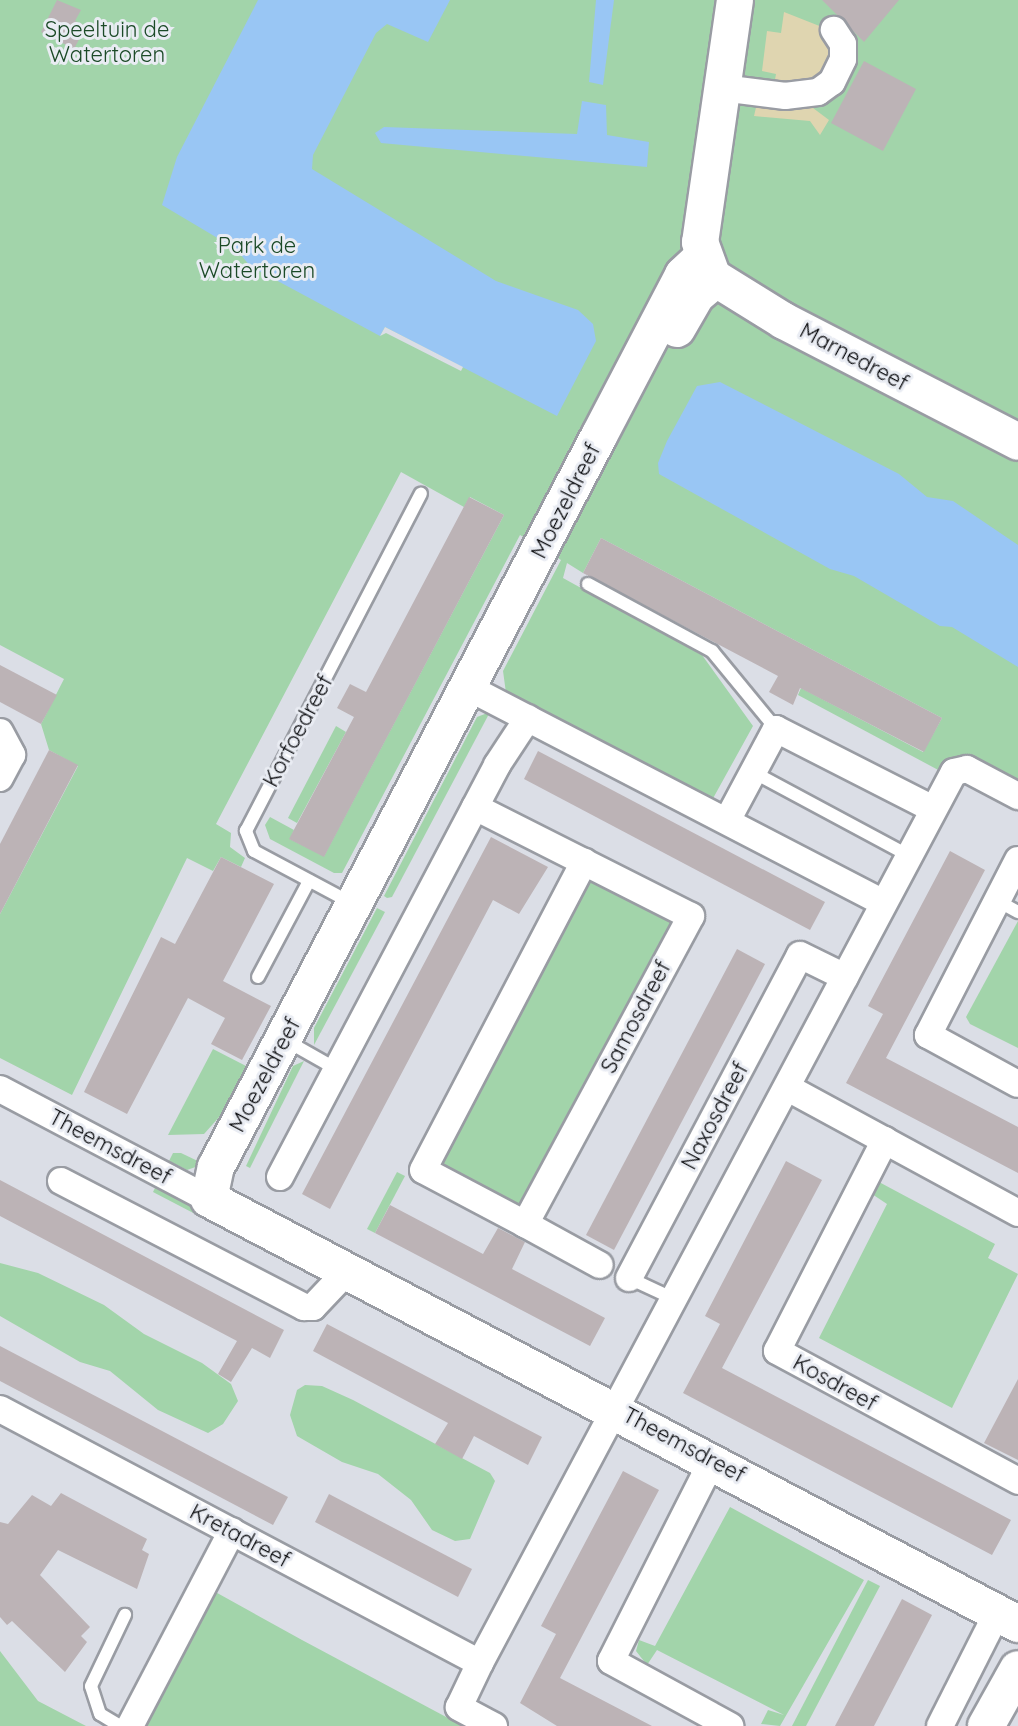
<!DOCTYPE html>
<html>
<head>
<meta charset="utf-8">
<style>
	body { margin:0 }
	#map { position:relative; width:1018px; height:1726px; overflow:hidden; background:#dbdee6; font-family:Quicksand,sans-serif }
	div>[style] { position:absolute }
	[style*='--x'] { left:calc(var(--x)*1px); top:calc(var(--y)*1px); width:calc(var(--w)*1px); rotate:calc(var(--a)*1deg) }
	.green>* { inset:0; background:#a2d4aa }
	.sand>* { inset:0; background:#dfd5b0 }
	.water>* { inset:0; background:#99c6f4 }
	.pier>* { inset:0; background:#dbdee6 }
	.building>* { inset:0; background:#bcb3b6 }
	.roads { filter:drop-shadow(2px 0 #999ca3) drop-shadow(-2px 0 #999ca3) drop-shadow(0 2px #999ca3) drop-shadow(0 -2px #999ca3) }
	.lane>* { height:12px; margin:-6px; padding:0 6px; transform-origin:6px; border-radius:6px; background:#fff }
	.street>* { height:26px; margin:-13px; padding:0 13px; transform-origin:13px; border-radius:13px; background:#fff }
	.secondary>* { height:36px; margin:-18px; padding:0 18px; transform-origin:18px; border-radius:18px; background:#fff }
	span { translate:-50% -50%; white-space:nowrap; text-align:center; line-height:1.15; -webkit-text-stroke:6px #e9ecf3; paint-order:stroke }
	.park-label { font-size:22px; color:#1b4a27 }
	.street-label { font-size:22px; color:#0a0b0e }
</style>
</head>
<body>
<div id="map">
	<div class="green">
		<div style="clip-path:polygon(0 0,1018px 0,1018px 787px,973px 761px,954px 757px,942px 772px,798px 695px,801px 688px,923px 752px,942px 718px,601px 538px,583px 573px,567px 563px,563px 578px,702px 655px,753px 726px,711px 802px,506px 693px,503px 671px,561px 560px,520px 535px,342px 873px,334px 873px,270px 839px,265px 825px,270px 817px,294px 830px,290px 839px,324px 856px,504px 515px,470px 497px,464px 507px,401px 472px,216px 824px,231px 833px,230px 847px,245px 858px,241px 867px,221px 857px,213px 871px,187px 858px,72px 1095px,0 1058px,0 914px,78px 766px,49px 750px,41px 724px,64px 679px,0 645px)"></div>
		<div style="clip-path:polygon(490px 712px,392px 897px,387px 898px,384px 896px,477px 717px)"></div>
		<div style="clip-path:polygon(336px 726px,346px 732px,297px 823px,288px 818px)"></div>
		<div style="clip-path:polygon(591px 874px,680px 919px,523px 1211px,435px 1167px)"></div>
		<div style="clip-path:polygon(377px 908px,385px 912px,314px 1045px,314px 1028px)"></div>
		<div style="clip-path:polygon(1018px 921px,1018px 1048px,970px 1024px,966px 1017px)"></div>
		<div style="clip-path:polygon(213px 1049px,246px 1066px,221px 1115px,204px 1134px,168px 1135px)"></div>
		<div style="clip-path:polygon(304px 1061px,250px 1168px,246px 1166px,293px 1066px)"></div>
		<div style="clip-path:polygon(173px 1153px,181px 1153px,204px 1164px,187px 1170px,169px 1161px)"></div>
		<div style="clip-path:polygon(397px 1172px,405px 1176px,375px 1233px,367px 1229px)"></div>
		<div style="clip-path:polygon(879px 1182px,995px 1244px,988px 1258px,1018px 1274px,952px 1408px,819px 1338px,887px 1204px,872px 1194px)"></div>
		<div style="clip-path:polygon(156px 1186px,250px 1235px,247px 1241px,153px 1192px)"></div>
		<div style="clip-path:polygon(0 1263px,38px 1273px,104px 1305px,144px 1334px,202px 1363px,231px 1384px,238px 1401px,223px 1424px,208px 1433px,158px 1410px,110px 1371px,80px 1362px,0 1316px)"></div>
		<div style="clip-path:polygon(305px 1385px,322px 1386px,353px 1400px,490px 1473px,495px 1481px,470px 1539px,455px 1541px,432px 1530px,411px 1500px,378px 1474px,342px 1462px,297px 1436px,290px 1415px,297px 1390px)"></div>
		<div style="clip-path:polygon(730px 1507px,864px 1580px,780px 1726px,761px 1724px,768px 1710px,784px 1715px,657px 1650px,647px 1665px,636px 1651px,639px 1640px,655px 1646px)"></div>
		<div style="clip-path:polygon(868px 1580px,880px 1586px,806px 1726px,792px 1726px)"></div>
		<div style="clip-path:polygon(210px 1589px,302px 1640px,463px 1726px,134px 1726px)"></div>
		<div style="clip-path:polygon(0 1651px,38px 1701px,86px 1726px,0 1726px)"></div>
	</div>
	<div class="sand">
		<div style="clip-path:polygon(784px 12px,822px 27px,832px 52px,822px 80px,774px 85px,776px 74px,762px 71px,767px 31px,781px 33px)"></div>
		<div style="clip-path:polygon(757px 103px,813px 108px,829px 120px,820px 135px,810px 121px,754px 116px)"></div>
	</div>
	<div class="water">
		<div style="clip-path:polygon(258px 0,450px 0,428px 42px,387px 24px,376px 33px,313px 155px,312px 169px,496px 281px,578px 310px,593px 324px,596px 341px,557px 416px,385px 327px,380px 336px,250px 266px,236px 249px,162px 205px,177px 157px)"></div>
		<div style="clip-path:polygon(596px 0,614px 0,603px 85px,589px 82px)"></div>
		<div style="clip-path:polygon(582px 101px,606px 105px,607px 135px,649px 142px,647px 167px,381px 143px,375px 133px,384px 127px,577px 134px)"></div>
		<div style="clip-path:polygon(720px 382px,899px 474px,927px 497px,953px 501px,1018px 545px,1018px 667px,952px 627px,940px 626px,854px 576px,830px 569px,659px 474px,658px 463px,667px 441px,697px 386px)"></div>
	</div>
	<div class="pier">
		<div style="clip-path:polygon(385px 327px,463px 367px,461px 371px,386px 333px,380px 336px)"></div>
	</div>
	<div class="building">
		<div style="clip-path:polygon(57px 0,81px 10px,75px 21px,86px 26px,74px 49px,41px 32px)"></div>
		<div style="clip-path:polygon(822px 0,899px 0,864px 42px)"></div>
		<div style="clip-path:polygon(864px 61px,916px 89px,883px 151px,831px 123px)"></div>
		<div style="clip-path:polygon(469px 497px,504px 515px,324px 857px,289px 839px,354px 717px,337px 708px,350px 684px,366px 692px)"></div>
		<div style="clip-path:polygon(601px 538px,942px 718px,924px 752px,800px 688px,793px 705px,769px 692px,778px 676px,583px 573px)"></div>
		<div style="clip-path:polygon(0 665px,57px 695px,41px 724px,0 702px)"></div>
		<div style="clip-path:polygon(49px 750px,78px 765px,0 914px,0 844px)"></div>
		<div style="clip-path:polygon(538px 751px,825px 902px,810px 930px,524px 779px)"></div>
		<div style="clip-path:polygon(491px 837px,548px 867px,519px 914px,493px 900px,330px 1209px,302px 1194px)"></div>
		<div style="clip-path:polygon(950px 851px,985px 870px,886px 1058px,1018px 1127px,1018px 1173px,846px 1083px,883px 1014px,868px 1006px)"></div>
		<div style="clip-path:polygon(221px 857px,274px 884px,223px 981px,271px 1006px,242px 1060px,211px 1044px,225px 1018px,188px 998px,127px 1114px,84px 1092px,161px 937px,175px 944px)"></div>
		<div style="clip-path:polygon(737px 949px,765px 964px,614px 1250px,586px 1235px)"></div>
		<div style="clip-path:polygon(786px 1161px,822px 1180px,722px 1368px,1011px 1520px,992px 1555px,683px 1393px,720px 1324px,705px 1316px)"></div>
		<div style="clip-path:polygon(0 1180px,284px 1330px,270px 1358px,252px 1348px,231px 1382px,218px 1374px,237px 1341px,0 1216px)"></div>
		<div style="clip-path:polygon(390px 1205px,483px 1254px,498px 1228px,525px 1242px,512px 1269px,605px 1318px,590px 1346px,375px 1233px)"></div>
		<div style="clip-path:polygon(327px 1324px,542px 1437px,528px 1465px,474px 1436px,462px 1459px,435px 1444px,448px 1423px,313px 1351px)"></div>
		<div style="clip-path:polygon(0 1346px,288px 1497px,273px 1525px,0 1381px)"></div>
		<div style="clip-path:polygon(1018px 1379px,1018px 1460px,984px 1443px)"></div>
		<div style="clip-path:polygon(623px 1471px,659px 1490px,560px 1678px,652px 1726px,557px 1726px,520px 1703px,556px 1634px,541px 1626px)"></div>
		<div style="clip-path:polygon(61px 1493px,147px 1539px,142px 1550px,149px 1554px,137px 1589px,58px 1550px,40px 1575px,90px 1627px,81px 1636px,87px 1642px,65px 1672px,12px 1621px,7px 1625px,0 1617px,0 1522px,8px 1524px,32px 1495px,51px 1506px)"></div>
		<div style="clip-path:polygon(329px 1494px,472px 1569px,458px 1597px,315px 1522px)"></div>
		<div style="clip-path:polygon(902px 1599px,932px 1615px,874px 1726px,835px 1726px)"></div>
	</div>
	<div class="roads">
		<div class="lane">
			<div style="--x:588;--y:584;--w:141;--a:28.4"></div>
			<div style="--x:712;--y:651;--w:101;--a:50.6"></div>
			<div style="--x:753;--y:772;--w:176;--a:28.2"></div>
			<div style="--x:344;--y:899;--w:102;--a:-151.9"></div>
			<div style="--x:254;--y:851;--w:22;--a:-112"></div>
			<div style="--x:246;--y:831;--w:380;--a:-62.6"></div>
			<div style="--x:996;--y:900;--w:25;--a:29"></div>
			<div style="--x:258;--y:977;--w:109;--a:-62"></div>
			<div style="--x:285;--y:1040;--w:61;--a:29.5"></div>
			<div style="--x:629;--y:1278;--w:50;--a:25"></div>
			<div style="--x:120;--y:1726;--w:23;--a:-149"></div>
			<div style="--x:100;--y:1714;--w:29;--a:-108"></div>
			<div style="--x:91;--y:1686;--w:79;--a:-64.4"></div>
		</div>
		<div class="street">
			<div style="--x:722;--y:88;--w:64;--a:7.2"></div>
			<div style="--x:785;--y:96;--w:33;--a:-7"></div>
			<div style="--x:818;--y:92;--w:17;--a:-36"></div>
			<div style="--x:832;--y:82;--w:25;--a:-64"></div>
			<div style="--x:843;--y:59;--w:15;--a:-90"></div>
			<div style="--x:843;--y:44;--w:17;--a:-123"></div>
			<div style="--x:469;--y:688;--w:466;--a:27.4"></div>
			<div style="--x:0;--y:732;--w:26;--a:62"></div>
			<div style="--x:12;--y:755;--w:26;--a:118"></div>
			<div style="--x:475;--y:807;--w:242;--a:26.8"></div>
			<div style="--x:691;--y:916;--w:350;--a:118.3"></div>
			<div style="--x:525;--y:1224;--w:115;--a:-152.1"></div>
			<div style="--x:423;--y:1170;--w:348;--a:-62.4"></div>
			<div style="--x:728;--y:819;--w:102;--a:-61.9"></div>
			<div style="--x:776;--y:729;--w:176;--a:27"></div>
			<div style="--x:1018;--y:860;--w:197;--a:117.2"></div>
			<div style="--x:928;--y:1035;--w:102;--a:28.6"></div>
			<div style="--x:788;--y:1088;--w:262;--a:28.5"></div>
			<div style="--x:0;--y:1089;--w:236;--a:27.8"></div>
			<div style="--x:885;--y:1140;--w:237;--a:117.1"></div>
			<div style="--x:777;--y:1351;--w:274;--a:28.3"></div>
			<div style="--x:280;--y:1177;--w:466;--a:-62.2"></div>
			<div style="--x:497;--y:765;--w:56;--a:-56.6"></div>
			<div style="--x:61;--y:1181;--w:274;--a:27.4"></div>
			<div style="--x:304;--y:1307;--w:9;--a:0"></div>
			<div style="--x:313;--y:1307;--w:52;--a:-46.5"></div>
			<div style="--x:525;--y:1224;--w:85;--a:28.7"></div>
			<div style="--x:629;--y:1278;--w:365;--a:-62.1"></div>
			<div style="--x:800;--y:955;--w:50;--a:26.1"></div>
			<div style="--x:0;--y:1409;--w:543;--a:27.89"></div>
			<div style="--x:712;--y:1461;--w:224;--a:116.8"></div>
			<div style="--x:611;--y:1661;--w:136;--a:28.6"></div>
			<div style="--x:130;--y:1726;--w:220;--a:-62.4"></div>
			<div style="--x:494;--y:1726;--w:40;--a:-152"></div>
			<div style="--x:459;--y:1707;--w:49;--a:-64.5"></div>
			<div style="--x:480;--y:1663;--w:1009;--a:-61.99"></div>
			<div style="--x:954;--y:772;--w:13;--a:-13"></div>
			<div style="--x:967;--y:769;--w:58;--a:27.9"></div>
			<div style="--x:940;--y:1726;--w:127;--a:-63.2"></div>
		</div>
		<div class="secondary">
			<div style="--x:735;--y:0;--w:245;--a:98.2"></div>
			<div style="--x:700;--y:242;--w:37;--a:70"></div>
			<div style="--x:713;--y:277;--w:84;--a:31.8"></div>
			<div style="--x:784;--y:321;--w:263;--a:27.3"></div>
			<div style="--x:677;--y:329;--w:39;--a:-60"></div>
			<div style="--x:697;--y:295;--w:23;--a:-40"></div>
			<div style="--x:209;--y:1199;--w:33;--a:-78"></div>
			<div style="--x:216;--y:1167;--w:825;--a:-62.35"></div>
			<div style="--x:599;--y:436;--w:182;--a:-62.4"></div>
			<div style="--x:683;--y:275;--w:26;--a:-43"></div>
			<div style="--x:209;--y:1199;--w:914;--a:27.71"></div>
			<div style="--x:986;--y:1726;--w:65;--a:-60.7"></div>
		</div>
	</div>
	<div class="park-label">
		<span style="left:107px;top:42px">Speeltuin de<br>Watertoren</span>
		<span style="left:257px;top:258px">Park de<br>Watertoren</span>
	</div>
	<div class="street-label">
		<span style="left:854px;top:357px;rotate:28deg">Marnedreef</span>
		<span style="left:566px;top:501px;rotate:-63deg">Moezeldreef</span>
		<span style="left:298px;top:731px;rotate:-62deg">Korfoedreef</span>
		<span style="left:636px;top:1017px;rotate:-62deg">Samosdreef</span>
		<span style="left:265px;top:1075px;rotate:-62deg">Moezeldreef</span>
		<span style="left:715px;top:1116px;rotate:-62deg">Naxosdreef</span>
		<span style="left:110px;top:1147px;rotate:28deg">Theemsdreef</span>
		<span style="left:835px;top:1383px;rotate:29deg">Kosdreef</span>
		<span style="left:684px;top:1445px;rotate:28deg">Theemsdreef</span>
		<span style="left:240px;top:1536px;rotate:28deg">Kretadreef</span>
	</div>
</div>
</body>
</html>
